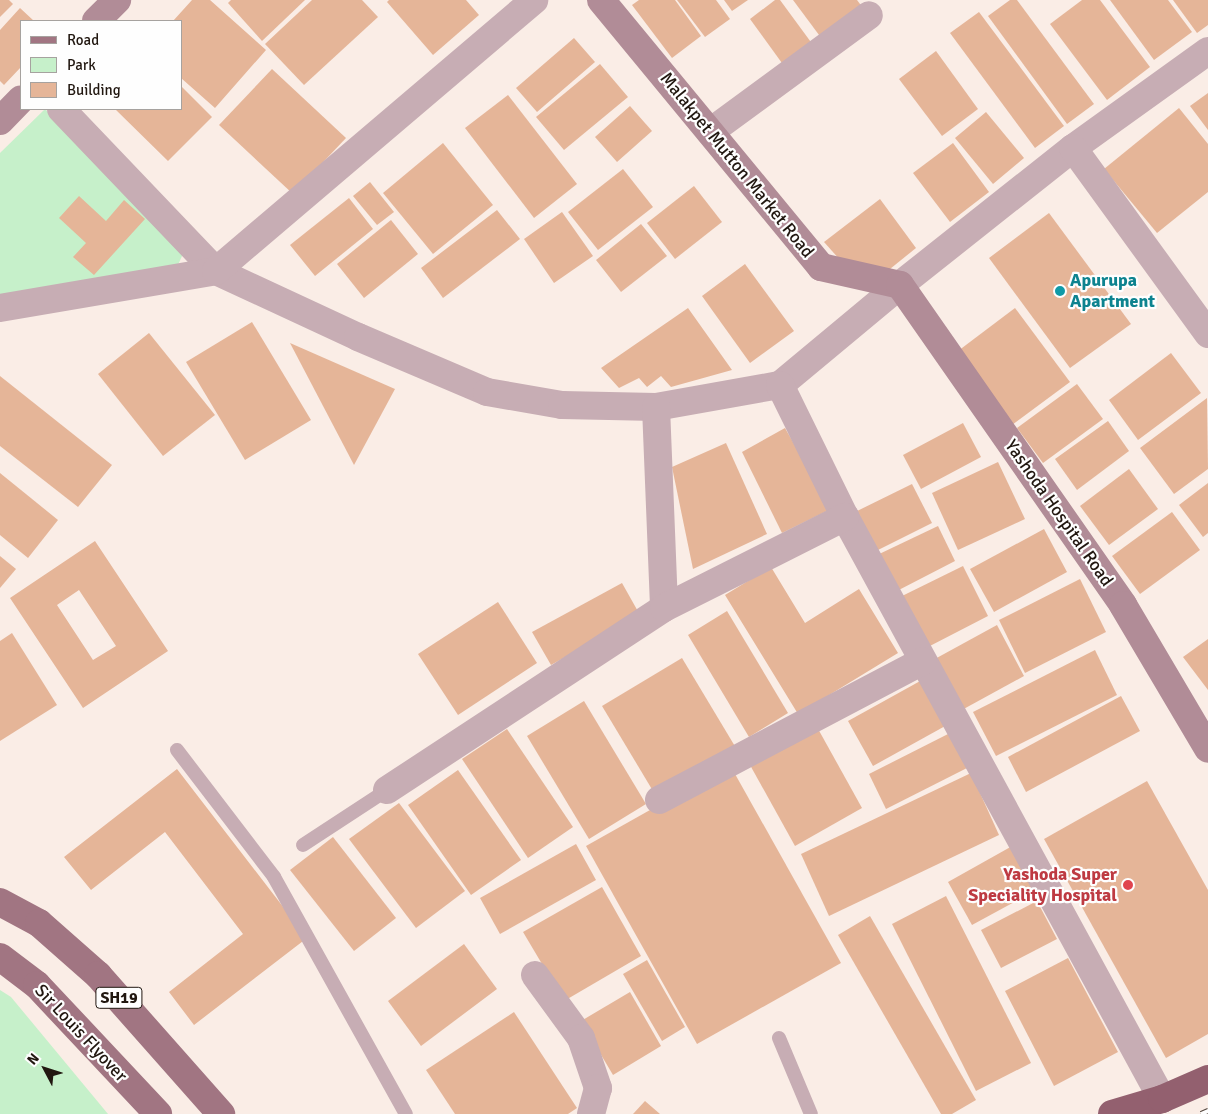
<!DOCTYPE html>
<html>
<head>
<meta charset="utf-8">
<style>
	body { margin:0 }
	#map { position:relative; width:1208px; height:1114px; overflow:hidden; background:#faede6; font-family:Signika,sans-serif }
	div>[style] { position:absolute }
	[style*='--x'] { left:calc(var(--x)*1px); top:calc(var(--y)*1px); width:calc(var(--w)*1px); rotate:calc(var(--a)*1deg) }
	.green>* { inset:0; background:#c6f0ca }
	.building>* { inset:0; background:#e5b598 }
	.lane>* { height:14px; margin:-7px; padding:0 7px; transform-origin:7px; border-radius:7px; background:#c7adb4 }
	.street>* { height:28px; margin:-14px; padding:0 14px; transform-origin:14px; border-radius:14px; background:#c7adb4 }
	.secondary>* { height:28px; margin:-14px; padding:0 14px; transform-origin:14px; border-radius:14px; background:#b18c97 }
	.primary>* { height:28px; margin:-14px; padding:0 14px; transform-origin:14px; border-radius:14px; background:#a17582 }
	.highway>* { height:28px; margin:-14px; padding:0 14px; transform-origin:14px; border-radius:14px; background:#93606f }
	.rail>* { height:5.5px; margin-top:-2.75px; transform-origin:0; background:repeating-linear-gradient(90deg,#fefefe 0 11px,#50453e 0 22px); box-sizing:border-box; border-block:1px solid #50453e }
	.dots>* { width:14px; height:14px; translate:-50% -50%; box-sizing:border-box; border:2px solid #fefefe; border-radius:50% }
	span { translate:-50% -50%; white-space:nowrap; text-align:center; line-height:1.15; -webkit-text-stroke:4.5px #fefefe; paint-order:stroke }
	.shield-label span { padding:1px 4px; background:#fefefe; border:1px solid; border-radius:4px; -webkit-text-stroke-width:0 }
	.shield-label { font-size:16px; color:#211710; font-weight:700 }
	.street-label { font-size:18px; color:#211710 }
	.culture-label { font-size:18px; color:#0d838f; font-weight:700 }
	.left { translate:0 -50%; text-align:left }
	.health-label { font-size:18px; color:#be3a42; font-weight:700 }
	.right { translate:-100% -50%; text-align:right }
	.legend { position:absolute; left:20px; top:20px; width:162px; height:90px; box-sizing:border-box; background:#fefefe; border:1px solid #a6a29f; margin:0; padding:6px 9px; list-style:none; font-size:15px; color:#211710 }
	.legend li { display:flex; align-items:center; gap:10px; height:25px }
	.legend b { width:25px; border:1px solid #a6a29f }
	.north { position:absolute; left:20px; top:1044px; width:50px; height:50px; -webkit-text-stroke:4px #fefefe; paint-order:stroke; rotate:310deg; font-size:14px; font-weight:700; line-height:20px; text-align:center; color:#211710 }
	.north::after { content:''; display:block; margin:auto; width:18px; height:22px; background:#211710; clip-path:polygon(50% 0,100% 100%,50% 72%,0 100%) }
</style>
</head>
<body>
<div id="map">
	<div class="green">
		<div style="clip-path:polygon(45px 109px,182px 247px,182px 256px,177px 267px,0 301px,0 153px)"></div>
		<div style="clip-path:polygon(0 990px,11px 997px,108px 1114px,0 1114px)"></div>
	</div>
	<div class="building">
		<div style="clip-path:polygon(0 0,9px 0,13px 4px,0 17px)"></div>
		<div style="clip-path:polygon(192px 0,210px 0,266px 50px,215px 108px,181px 78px,181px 21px,173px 21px)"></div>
		<div style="clip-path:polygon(231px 0,305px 0,262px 41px,228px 3px)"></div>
		<div style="clip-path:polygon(312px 0,362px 0,378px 17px,304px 85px,265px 44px)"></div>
		<div style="clip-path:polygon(389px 0,466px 0,479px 15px,433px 55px,387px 2px)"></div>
		<div style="clip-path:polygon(639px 0,675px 0,701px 36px,672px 58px,632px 5px)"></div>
		<div style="clip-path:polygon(677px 0,716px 0,730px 19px,705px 37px)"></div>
		<div style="clip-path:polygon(724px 0,748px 0,732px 11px)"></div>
		<div style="clip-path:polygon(775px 0,780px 0,816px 49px,787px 70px,750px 19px)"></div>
		<div style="clip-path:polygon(793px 0,857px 0,866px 12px,825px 43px)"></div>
		<div style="clip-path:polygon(1010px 0,1017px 0,1094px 104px,1067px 124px,988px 16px)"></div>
		<div style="clip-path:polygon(1082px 0,1100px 0,1150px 67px,1107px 100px,1050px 24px)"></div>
		<div style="clip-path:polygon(1110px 0,1168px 0,1192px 32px,1154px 60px)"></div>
		<div style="clip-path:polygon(1173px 0,1208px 0,1208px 25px,1197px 33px)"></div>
		<div style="clip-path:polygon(20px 8px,34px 21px,21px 21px,21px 67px,4px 85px,0 81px,0 30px)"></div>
		<div style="clip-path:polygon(979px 12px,1064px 126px,1035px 148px,950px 33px)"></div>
		<div style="clip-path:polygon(574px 38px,595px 62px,537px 112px,516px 88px)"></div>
		<div style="clip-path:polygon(936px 51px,978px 109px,942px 136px,899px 79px)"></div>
		<div style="clip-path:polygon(600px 64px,628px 97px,564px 150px,536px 117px)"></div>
		<div style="clip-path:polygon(272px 69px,346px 138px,293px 194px,219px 125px)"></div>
		<div style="clip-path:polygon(181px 86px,212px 117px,168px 161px,115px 109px,181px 109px)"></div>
		<div style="clip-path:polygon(1208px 93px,1208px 130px,1190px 106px)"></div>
		<div style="clip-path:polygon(508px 95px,577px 184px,534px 218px,465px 128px)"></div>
		<div style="clip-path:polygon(630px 106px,652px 131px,617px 162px,595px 137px)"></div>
		<div style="clip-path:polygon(1179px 108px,1208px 144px,1208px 192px,1157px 233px,1104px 169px)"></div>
		<div style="clip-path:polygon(986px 112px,1024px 158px,993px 184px,955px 138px)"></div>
		<div style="clip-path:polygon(443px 143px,493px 205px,433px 254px,383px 193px)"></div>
		<div style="clip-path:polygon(953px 143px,989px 192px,950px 222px,913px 173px)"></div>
		<div style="clip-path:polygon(623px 169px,653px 207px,598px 250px,568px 212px)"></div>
		<div style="clip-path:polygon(370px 182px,394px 212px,377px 225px,353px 196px)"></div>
		<div style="clip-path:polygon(694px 186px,722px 222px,675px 259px,647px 223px)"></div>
		<div style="clip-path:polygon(79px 196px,106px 221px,124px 200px,145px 219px,94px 275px,73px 257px,86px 243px,59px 218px)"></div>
		<div style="clip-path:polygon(349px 198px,373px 229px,315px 276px,290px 245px)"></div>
		<div style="clip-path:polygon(880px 199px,916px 248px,885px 273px,841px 261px,824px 242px)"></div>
		<div style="clip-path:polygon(497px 210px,520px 239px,443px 298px,421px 268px)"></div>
		<div style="clip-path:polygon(562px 212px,593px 256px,554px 283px,524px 239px)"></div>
		<div style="clip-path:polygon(1049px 213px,1131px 324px,1070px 368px,989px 258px)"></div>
		<div style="clip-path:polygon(391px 220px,418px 254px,364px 298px,337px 264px)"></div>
		<div style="clip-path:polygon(641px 224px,667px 256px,621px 292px,596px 260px)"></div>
		<div style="clip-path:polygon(745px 264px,794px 331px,750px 363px,702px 296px)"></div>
		<div style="clip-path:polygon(688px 308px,732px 370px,671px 387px,661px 376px,647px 387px,639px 378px,619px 388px,601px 368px)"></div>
		<div style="clip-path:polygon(1015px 308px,1070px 382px,1008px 428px,954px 354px)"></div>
		<div style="clip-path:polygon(252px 322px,311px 420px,245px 460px,186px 362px)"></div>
		<div style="clip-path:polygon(149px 333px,215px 415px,163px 456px,98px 374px)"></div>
		<div style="clip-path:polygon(290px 343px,395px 389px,354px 465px)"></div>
		<div style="clip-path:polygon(1171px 353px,1201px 393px,1138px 440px,1109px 400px)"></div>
		<div style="clip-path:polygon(0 376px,112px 465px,78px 507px,0 446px)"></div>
		<div style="clip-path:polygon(1077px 384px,1103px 419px,1043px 463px,1017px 428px)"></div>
		<div style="clip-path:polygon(1207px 398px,1208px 469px,1174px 494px,1140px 448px)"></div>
		<div style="clip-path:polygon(1108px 421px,1129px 451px,1077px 490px,1055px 459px)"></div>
		<div style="clip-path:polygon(963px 423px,981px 457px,921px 489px,903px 455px)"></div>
		<div style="clip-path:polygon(785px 428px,831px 509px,782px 533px,742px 452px)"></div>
		<div style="clip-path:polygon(726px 443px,767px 534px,693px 569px,672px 467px)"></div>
		<div style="clip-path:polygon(998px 462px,1025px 519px,958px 550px,932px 493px)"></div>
		<div style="clip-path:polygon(1129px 469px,1158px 509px,1109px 545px,1080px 506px)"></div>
		<div style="clip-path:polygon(0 473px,58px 520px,28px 558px,0 535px)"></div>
		<div style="clip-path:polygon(1208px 483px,1208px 533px,1203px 537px,1179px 505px)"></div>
		<div style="clip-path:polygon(912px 484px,932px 523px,870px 554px,851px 514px)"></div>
		<div style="clip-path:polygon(1172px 512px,1200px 550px,1140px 594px,1112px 556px)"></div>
		<div style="clip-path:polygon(938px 526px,955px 561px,893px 593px,875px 556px)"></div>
		<div style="clip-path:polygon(1044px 529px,1067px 572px,994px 612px,970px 569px)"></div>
		<div style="clip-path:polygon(evenodd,95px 541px,168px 651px,83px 708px,10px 598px,95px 541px,79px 590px,116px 646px,93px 660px,57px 605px,79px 590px)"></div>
		<div style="clip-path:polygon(0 556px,16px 569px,0 588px)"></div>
		<div style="clip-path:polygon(963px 566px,988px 616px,926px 648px,900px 597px)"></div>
		<div style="clip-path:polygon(771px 567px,805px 623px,859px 589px,898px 653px,798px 714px,725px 595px)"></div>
		<div style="clip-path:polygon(1080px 579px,1106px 632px,1025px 673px,999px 620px)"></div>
		<div style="clip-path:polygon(622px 583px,640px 615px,551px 665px,532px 632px)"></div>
		<div style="clip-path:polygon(498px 602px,537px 663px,458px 715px,418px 654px)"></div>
		<div style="clip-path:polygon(727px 611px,788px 713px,749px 737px,688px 635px)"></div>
		<div style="clip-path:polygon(997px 625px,1024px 676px,960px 711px,933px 660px)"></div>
		<div style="clip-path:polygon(12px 633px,57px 705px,0 741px,0 641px)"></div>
		<div style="clip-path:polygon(1208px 639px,1208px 690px,1183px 657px)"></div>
		<div style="clip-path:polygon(1095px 650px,1117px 695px,996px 756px,973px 712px)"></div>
		<div style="clip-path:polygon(682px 658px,736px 748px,656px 796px,602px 706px)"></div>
		<div style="clip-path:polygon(922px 680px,947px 725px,873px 766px,848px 721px)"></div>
		<div style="clip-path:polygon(1121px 696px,1140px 731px,1026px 792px,1008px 757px)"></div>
		<div style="clip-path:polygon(584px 701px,646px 804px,589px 839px,527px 736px)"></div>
		<div style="clip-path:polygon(817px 727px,862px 808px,795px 846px,750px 765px)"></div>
		<div style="clip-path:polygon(507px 729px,573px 827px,528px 858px,462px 759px)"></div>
		<div style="clip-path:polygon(950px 733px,967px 768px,886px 809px,869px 774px)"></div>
		<div style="clip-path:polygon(730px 765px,841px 963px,697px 1044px,586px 846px)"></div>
		<div style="clip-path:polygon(177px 769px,307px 938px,194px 1025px,169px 992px,243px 934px,165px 832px,91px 890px,64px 857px)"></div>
		<div style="clip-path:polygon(458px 770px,521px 860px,471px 895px,408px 805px)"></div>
		<div style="clip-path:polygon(971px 773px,999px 835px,829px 916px,801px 854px)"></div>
		<div style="clip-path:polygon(1147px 781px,1208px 890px,1208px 1034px,1166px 1058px,1044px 839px)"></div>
		<div style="clip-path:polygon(399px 803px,465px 891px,416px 928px,349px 839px)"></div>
		<div style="clip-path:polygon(333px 837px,396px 918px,354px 951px,290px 870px)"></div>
		<div style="clip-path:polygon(576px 844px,596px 880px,500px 934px,480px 898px)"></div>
		<div style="clip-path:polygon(1014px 845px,1038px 889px,972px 925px,948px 882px)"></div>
		<div style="clip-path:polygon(602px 887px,641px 956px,564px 1001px,523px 932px)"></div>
		<div style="clip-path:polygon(946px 896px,1031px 1063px,976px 1091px,892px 924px)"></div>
		<div style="clip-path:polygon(1037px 901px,1057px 939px,1001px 968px,981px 930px)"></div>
		<div style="clip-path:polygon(870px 916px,976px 1100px,952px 1114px,941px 1114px,838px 935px)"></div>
		<div style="clip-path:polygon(464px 944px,497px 989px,421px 1046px,388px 1001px)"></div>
		<div style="clip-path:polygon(1068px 958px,1118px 1052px,1054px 1086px,1005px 991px)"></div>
		<div style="clip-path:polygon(647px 960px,685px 1027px,662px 1041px,623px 974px)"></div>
		<div style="clip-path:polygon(630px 992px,661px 1046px,613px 1075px,581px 1021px)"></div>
		<div style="clip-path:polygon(514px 1012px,577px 1108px,568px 1114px,455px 1114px,426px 1070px)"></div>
		<div style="clip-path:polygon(645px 1101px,660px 1114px,633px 1114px)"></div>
	</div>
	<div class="lane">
		<div style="--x:177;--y:750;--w:160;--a:52.6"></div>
		<div style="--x:274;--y:877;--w:271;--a:60.9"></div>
		<div style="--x:303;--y:845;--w:100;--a:-33.2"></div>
		<div style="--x:779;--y:1038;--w:82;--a:67.2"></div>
	</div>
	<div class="street">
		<div style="--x:61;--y:109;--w:224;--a:46.3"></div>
		<div style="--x:216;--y:271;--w:157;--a:24.9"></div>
		<div style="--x:358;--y:337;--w:140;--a:23.1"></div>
		<div style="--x:487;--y:392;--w:76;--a:9.8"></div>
		<div style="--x:562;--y:405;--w:94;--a:1.2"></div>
		<div style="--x:656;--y:407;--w:126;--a:-10.1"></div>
		<div style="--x:780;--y:385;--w:156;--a:-39.8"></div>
		<div style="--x:900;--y:285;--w:221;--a:-38.4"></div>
		<div style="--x:1073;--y:148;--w:166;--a:-35.7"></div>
		<div style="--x:710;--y:132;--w:197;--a:-36.3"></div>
		<div style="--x:1073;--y:148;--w:230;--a:54"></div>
		<div style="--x:0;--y:308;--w:219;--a:-9.7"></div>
		<div style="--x:216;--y:271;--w:418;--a:-40.4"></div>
		<div style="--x:780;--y:385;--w:147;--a:63.8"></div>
		<div style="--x:845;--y:517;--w:663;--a:61.42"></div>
		<div style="--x:656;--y:407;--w:201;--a:87.7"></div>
		<div style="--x:387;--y:790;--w:331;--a:-33.3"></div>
		<div style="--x:664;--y:608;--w:203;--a:-26.7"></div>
		<div style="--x:659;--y:800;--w:298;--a:-27.8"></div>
		<div style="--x:535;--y:975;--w:78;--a:53.9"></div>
		<div style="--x:581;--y:1038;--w:53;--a:71.2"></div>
		<div style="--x:598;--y:1088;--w:27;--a:105"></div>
	</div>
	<div class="secondary">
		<div style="--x:601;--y:0;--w:346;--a:50.5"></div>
		<div style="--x:821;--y:267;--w:81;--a:12.8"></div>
		<div style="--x:900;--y:285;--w:390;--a:55.1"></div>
		<div style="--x:1123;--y:605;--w:167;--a:59.4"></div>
		<div style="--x:96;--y:21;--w:30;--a:-45"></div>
		<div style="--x:0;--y:121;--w:30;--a:-46"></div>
	</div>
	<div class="primary">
		<div style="--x:0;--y:902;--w:44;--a:28.3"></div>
		<div style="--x:39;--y:923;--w:79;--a:41.4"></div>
		<div style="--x:98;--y:975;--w:186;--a:48.5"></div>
		<div style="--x:0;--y:957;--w:46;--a:37.1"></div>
		<div style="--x:37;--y:985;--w:177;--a:46.8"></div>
	</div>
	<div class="highway">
		<div style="--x:1112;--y:1114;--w:52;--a:-16.7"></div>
		<div style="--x:1162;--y:1099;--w:50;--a:-23.5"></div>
	</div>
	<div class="rail">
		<div style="--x:1201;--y:1114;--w:8;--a:-23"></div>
	</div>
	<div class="dots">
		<div style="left:1060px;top:291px;background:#0f9aa8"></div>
		<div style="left:1128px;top:885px;background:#e0444e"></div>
	</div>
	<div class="shield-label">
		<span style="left:119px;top:998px">SH19</span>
	</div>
	<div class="street-label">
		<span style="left:737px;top:165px;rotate:51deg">Malakpet Mutton Market Road</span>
		<span style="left:1059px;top:513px;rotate:55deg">Yashoda Hospital Road</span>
		<span style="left:81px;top:1033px;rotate:47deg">Sir Louis Flyover</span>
	</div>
	<div class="culture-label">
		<span class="left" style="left:1070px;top:291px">Apurupa<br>Apartment</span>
	</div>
	<div class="health-label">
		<span class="right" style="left:1117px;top:885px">Yashoda Super<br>Speciality Hospital</span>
	</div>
	<ul class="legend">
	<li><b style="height:6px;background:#a17582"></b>Road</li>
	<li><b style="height:14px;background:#c6f0ca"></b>Park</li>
	<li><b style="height:14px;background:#e5b598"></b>Building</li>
	</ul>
	<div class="north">N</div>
</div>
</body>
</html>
